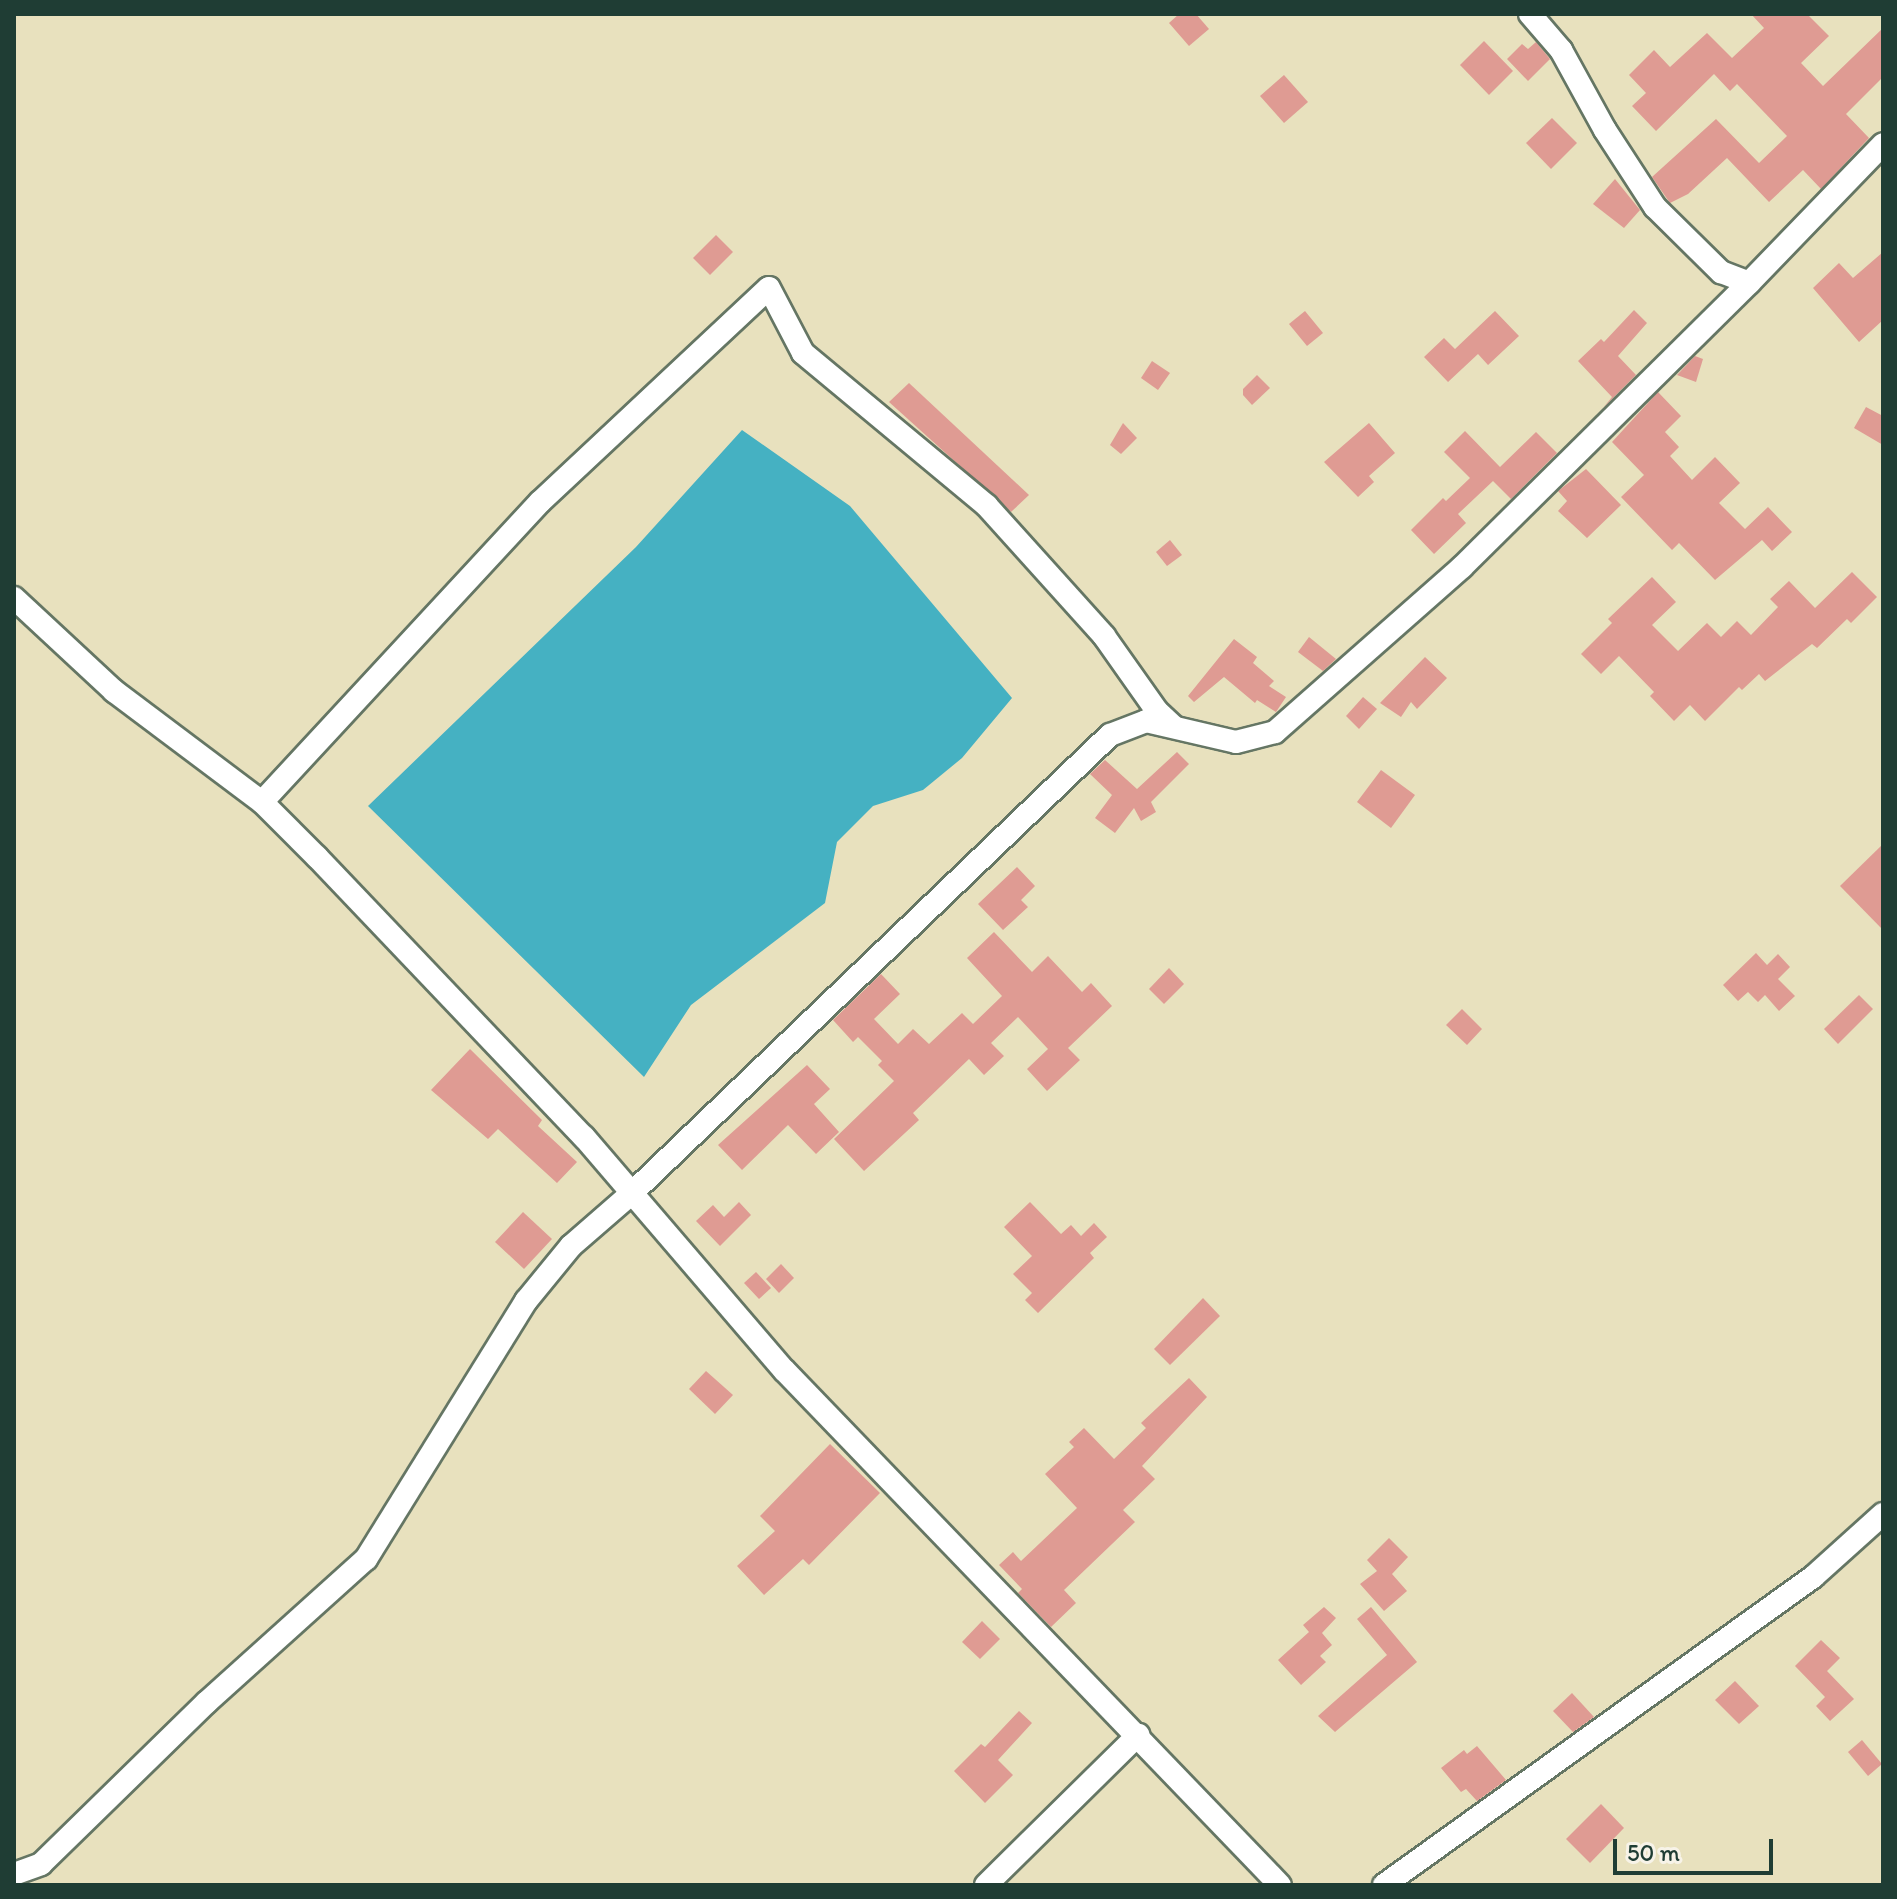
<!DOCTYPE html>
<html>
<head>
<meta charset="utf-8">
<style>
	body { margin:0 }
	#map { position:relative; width:1897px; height:1899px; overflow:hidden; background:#e8e1be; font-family:Itim,sans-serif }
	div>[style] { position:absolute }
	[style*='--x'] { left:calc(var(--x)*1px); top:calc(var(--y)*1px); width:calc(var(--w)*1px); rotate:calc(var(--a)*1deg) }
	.water>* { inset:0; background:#45b1c2 }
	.building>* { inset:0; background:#df9b93 }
	.roads { filter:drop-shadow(2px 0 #657664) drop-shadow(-2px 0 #657664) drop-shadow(0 2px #657664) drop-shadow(0 -2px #657664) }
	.minor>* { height:22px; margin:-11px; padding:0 11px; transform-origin:11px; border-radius:11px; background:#fff }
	span { translate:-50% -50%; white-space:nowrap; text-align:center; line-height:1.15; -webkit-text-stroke:6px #f7f3e8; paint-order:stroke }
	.frame { position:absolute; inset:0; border:16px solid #1f3d34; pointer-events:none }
	.scale { position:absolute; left:1613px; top:1839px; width:160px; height:36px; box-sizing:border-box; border:4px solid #1f3d34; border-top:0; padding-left:10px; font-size:24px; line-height:28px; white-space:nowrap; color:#1f3d34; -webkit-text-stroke:6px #f7f3e8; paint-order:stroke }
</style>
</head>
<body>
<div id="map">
	<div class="water">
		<div style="clip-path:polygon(742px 430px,850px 506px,1012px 698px,962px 758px,923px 790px,873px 806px,837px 842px,825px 903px,691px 1005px,644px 1077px,368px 806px,636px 547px)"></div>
	</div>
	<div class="building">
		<div style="clip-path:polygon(1179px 14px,1196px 14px,1209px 29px,1189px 46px,1169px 23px)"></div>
		<div style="clip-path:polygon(1751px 14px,1807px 14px,1829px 36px,1801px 63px,1823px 86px,1883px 28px,1883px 77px,1846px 114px,1869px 138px,1821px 189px,1803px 170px,1769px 202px,1727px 158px,1688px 194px,1670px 203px,1652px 177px,1716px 119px,1759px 163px,1787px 136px,1737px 84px,1730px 91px,1714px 74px,1656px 131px,1632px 106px,1646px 93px,1629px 75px,1654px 50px,1670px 67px,1707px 33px,1732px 58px,1764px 28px)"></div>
		<div style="clip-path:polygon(1484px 41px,1513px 71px,1489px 95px,1460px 65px)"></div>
		<div style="clip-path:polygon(1536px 42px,1550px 59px,1528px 81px,1507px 59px,1522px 44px,1528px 49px)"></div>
		<div style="clip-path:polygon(1284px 75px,1308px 102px,1284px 123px,1260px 96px)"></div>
		<div style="clip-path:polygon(1552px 118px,1577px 143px,1551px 169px,1526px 143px)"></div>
		<div style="clip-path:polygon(1615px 179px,1640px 210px,1624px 228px,1593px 204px)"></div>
		<div style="clip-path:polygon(716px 235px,733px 252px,710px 275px,693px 258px)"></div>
		<div style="clip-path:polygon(1883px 252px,1883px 320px,1859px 342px,1813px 288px,1839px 263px,1853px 278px)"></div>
		<div style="clip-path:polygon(1634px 310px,1647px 323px,1618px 356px,1636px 375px,1603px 408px,1612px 397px,1578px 361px,1601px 339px,1604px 342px)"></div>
		<div style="clip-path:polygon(1305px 311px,1323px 333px,1307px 346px,1289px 324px)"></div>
		<div style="clip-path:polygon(1495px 311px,1519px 336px,1488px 365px,1478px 354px,1448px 382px,1424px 357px,1444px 338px,1455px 349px)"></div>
		<div style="clip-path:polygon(1695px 356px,1703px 359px,1696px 382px,1677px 375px)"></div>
		<div style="clip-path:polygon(1152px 361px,1170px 373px,1158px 390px,1141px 378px)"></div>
		<div style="clip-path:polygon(1257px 375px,1270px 388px,1252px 405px,1243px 395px,1243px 389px)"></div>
		<div style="clip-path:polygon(909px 383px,1029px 495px,1011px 512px,889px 402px)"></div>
		<div style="clip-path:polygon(1658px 392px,1681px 416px,1665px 432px,1679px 447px,1670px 456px,1692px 480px,1715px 457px,1740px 483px,1719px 503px,1745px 529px,1768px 507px,1792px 532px,1772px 551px,1762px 540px,1715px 580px,1679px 543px,1672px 550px,1621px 497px,1644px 475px,1612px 442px)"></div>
		<div style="clip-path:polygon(1866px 407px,1883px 416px,1883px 445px,1854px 428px)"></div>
		<div style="clip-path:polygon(1123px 423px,1137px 438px,1121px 454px,1110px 445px)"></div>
		<div style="clip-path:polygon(1369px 423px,1395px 453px,1369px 476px,1374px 482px,1358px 497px,1324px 462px)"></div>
		<div style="clip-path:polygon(1465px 431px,1500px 467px,1536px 432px,1557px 453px,1511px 499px,1493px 481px,1458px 514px,1466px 523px,1434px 554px,1411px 530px,1443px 498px,1446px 501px,1470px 478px,1444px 452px)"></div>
		<div style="clip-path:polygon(1586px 469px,1621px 505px,1587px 538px,1558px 511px,1567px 501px,1558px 491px)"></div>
		<div style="clip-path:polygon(1170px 540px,1182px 555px,1167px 566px,1156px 552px)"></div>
		<div style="clip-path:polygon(1852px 572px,1877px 597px,1851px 623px,1847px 619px,1817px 648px,1812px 644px,1765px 681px,1759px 674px,1742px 690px,1739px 687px,1705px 721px,1690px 705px,1674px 721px,1650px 696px,1654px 692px,1619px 656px,1601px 674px,1581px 654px,1612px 623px,1608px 619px,1652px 577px,1676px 602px,1652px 625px,1678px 651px,1707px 623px,1721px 637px,1737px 621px,1751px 635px,1778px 607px,1770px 599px,1789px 581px,1815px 608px)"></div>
		<div style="clip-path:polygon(1309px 637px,1336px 659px,1323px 671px,1298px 652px)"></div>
		<div style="clip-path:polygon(1234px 639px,1257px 657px,1253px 663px,1274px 681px,1269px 686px,1286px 697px,1276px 712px,1257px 700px,1255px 703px,1224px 677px,1194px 702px,1188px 696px)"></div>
		<div style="clip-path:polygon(1425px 657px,1447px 678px,1417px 709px,1411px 702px,1401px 717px,1380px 703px)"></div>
		<div style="clip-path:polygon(1363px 697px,1377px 709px,1359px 729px,1346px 716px)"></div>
		<div style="clip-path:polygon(1177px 752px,1189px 764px,1151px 802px,1156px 812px,1141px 821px,1134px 808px,1115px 833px,1095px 818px,1112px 795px,1090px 774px,1105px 760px,1137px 789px)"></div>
		<div style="clip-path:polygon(1381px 770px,1415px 795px,1391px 828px,1357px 802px)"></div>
		<div style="clip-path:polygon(1883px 844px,1883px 930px,1840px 886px)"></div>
		<div style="clip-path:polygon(1017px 867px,1035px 886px,1021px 900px,1028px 907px,1003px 930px,978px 904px)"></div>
		<div style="clip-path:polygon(994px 932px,1032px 972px,1048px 956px,1082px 992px,1091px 983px,1112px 1006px,1068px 1048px,1080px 1060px,1047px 1091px,1027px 1069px,1048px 1049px,1018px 1017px,991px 1043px,1004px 1056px,984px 1075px,969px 1059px,913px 1113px,919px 1120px,864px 1171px,834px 1139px,894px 1081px,878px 1065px,882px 1061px,858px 1037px,853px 1042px,833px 1020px,881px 974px,900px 994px,874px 1019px,898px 1044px,913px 1029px,929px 1044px,962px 1013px,973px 1024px,1002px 996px,967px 958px)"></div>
		<div style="clip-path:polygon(1756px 953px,1767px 965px,1778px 954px,1790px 967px,1778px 979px,1795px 996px,1779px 1011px,1765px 995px,1758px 1002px,1748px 992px,1738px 1001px,1723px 985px)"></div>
		<div style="clip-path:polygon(1169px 968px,1184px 984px,1164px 1004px,1149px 989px)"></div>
		<div style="clip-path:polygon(1859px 995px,1873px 1009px,1838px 1044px,1824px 1029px)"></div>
		<div style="clip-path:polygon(1462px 1009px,1482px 1029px,1467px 1045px,1446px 1025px)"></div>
		<div style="clip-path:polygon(470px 1049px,542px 1120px,538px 1126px,577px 1162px,557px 1183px,498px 1129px,488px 1139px,431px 1090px)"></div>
		<div style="clip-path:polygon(807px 1065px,830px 1089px,814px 1104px,839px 1132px,816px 1154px,788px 1125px,742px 1170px,718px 1145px)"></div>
		<div style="clip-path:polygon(739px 1202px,751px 1215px,720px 1246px,696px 1221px,713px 1205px,724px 1217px)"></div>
		<div style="clip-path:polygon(1030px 1202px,1061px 1234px,1071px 1225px,1081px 1236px,1094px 1223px,1107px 1237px,1090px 1253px,1094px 1258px,1038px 1313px,1025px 1300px,1032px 1293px,1013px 1274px,1032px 1256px,1004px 1227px)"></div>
		<div style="clip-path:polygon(523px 1212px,552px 1239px,524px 1269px,495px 1242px)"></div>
		<div style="clip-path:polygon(781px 1264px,794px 1278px,779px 1293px,766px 1279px)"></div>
		<div style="clip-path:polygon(756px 1272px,771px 1288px,759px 1299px,744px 1283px)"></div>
		<div style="clip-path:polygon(1203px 1298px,1220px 1316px,1170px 1365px,1154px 1349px)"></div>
		<div style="clip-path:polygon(706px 1371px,733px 1395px,715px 1414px,689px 1389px)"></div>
		<div style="clip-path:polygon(1189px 1378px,1207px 1397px,1142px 1466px,1155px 1479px,1123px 1510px,1135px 1522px,1064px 1590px,1076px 1603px,1051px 1627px,1018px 1593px,1022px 1589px,999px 1565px,1013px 1552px,1021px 1561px,1077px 1508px,1045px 1474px,1074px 1447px,1069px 1442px,1084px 1428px,1114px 1459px,1146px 1428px,1141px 1423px)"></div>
		<div style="clip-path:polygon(830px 1444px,880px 1493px,809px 1565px,803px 1559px,764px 1595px,737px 1566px,775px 1531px,760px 1516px)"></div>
		<div style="clip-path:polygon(1389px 1538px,1408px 1557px,1392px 1574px,1407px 1591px,1384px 1611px,1360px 1584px,1377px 1571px,1367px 1560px)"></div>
		<div style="clip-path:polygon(1324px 1607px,1336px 1618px,1322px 1633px,1332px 1645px,1320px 1656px,1326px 1662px,1301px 1685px,1278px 1660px,1309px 1632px,1303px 1625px)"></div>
		<div style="clip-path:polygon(1371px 1607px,1417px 1662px,1335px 1732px,1318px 1716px,1387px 1655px,1357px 1619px)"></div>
		<div style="clip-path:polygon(982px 1621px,1000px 1639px,980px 1659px,962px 1642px)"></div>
		<div style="clip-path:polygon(1821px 1640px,1840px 1658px,1827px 1671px,1854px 1699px,1830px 1721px,1816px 1706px,1825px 1697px,1795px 1666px)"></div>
		<div style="clip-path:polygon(1735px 1681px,1759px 1706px,1739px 1724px,1715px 1700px)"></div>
		<div style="clip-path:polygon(1572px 1693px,1594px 1717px,1573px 1732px,1553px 1711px)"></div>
		<div style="clip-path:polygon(1019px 1711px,1032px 1723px,998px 1760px,1013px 1775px,985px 1803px,954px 1771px,981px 1744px,985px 1747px)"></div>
		<div style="clip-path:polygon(1862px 1740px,1882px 1764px,1868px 1776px,1848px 1752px)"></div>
		<div style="clip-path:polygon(1477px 1746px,1506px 1780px,1477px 1801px,1466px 1789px,1461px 1792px,1441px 1768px,1464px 1750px,1467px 1754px)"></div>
		<div style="clip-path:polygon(1601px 1804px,1624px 1828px,1590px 1863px,1566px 1839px)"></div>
	</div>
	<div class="roads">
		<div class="minor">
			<div style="--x:1530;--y:14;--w:48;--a:49.3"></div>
			<div style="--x:1561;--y:50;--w:91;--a:61.2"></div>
			<div style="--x:1605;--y:130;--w:92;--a:57"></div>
			<div style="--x:1655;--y:207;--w:93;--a:44.6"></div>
			<div style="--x:1721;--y:272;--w:30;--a:21"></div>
			<div style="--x:1749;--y:283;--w:193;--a:-46"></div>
			<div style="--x:14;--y:598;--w:137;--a:42.9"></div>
			<div style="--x:114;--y:691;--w:185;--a:36.9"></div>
			<div style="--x:262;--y:802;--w:78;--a:45"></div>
			<div style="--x:317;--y:857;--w:387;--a:46.4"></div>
			<div style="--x:584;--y:1137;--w:307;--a:49.4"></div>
			<div style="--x:784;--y:1370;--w:715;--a:46.08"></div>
			<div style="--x:262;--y:802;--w:409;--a:-47.2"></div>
			<div style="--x:540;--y:502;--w:313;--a:-43.1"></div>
			<div style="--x:769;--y:288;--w:73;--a:62.4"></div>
			<div style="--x:803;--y:353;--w:239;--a:39.7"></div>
			<div style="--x:987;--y:506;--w:175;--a:48"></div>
			<div style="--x:1104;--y:636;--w:92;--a:54.8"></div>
			<div style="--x:1157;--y:711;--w:22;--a:43"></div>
			<div style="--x:14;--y:1874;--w:29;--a:-20"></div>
			<div style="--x:41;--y:1864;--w:232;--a:-44.3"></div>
			<div style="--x:207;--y:1702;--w:214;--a:-42"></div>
			<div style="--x:366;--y:1559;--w:304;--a:-58.2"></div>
			<div style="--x:526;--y:1301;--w:71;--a:-50.7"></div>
			<div style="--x:571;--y:1246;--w:81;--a:-41"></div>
			<div style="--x:632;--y:1193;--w:662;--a:-43.78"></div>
			<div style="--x:1110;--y:735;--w:39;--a:-21"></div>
			<div style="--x:1146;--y:721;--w:92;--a:13.1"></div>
			<div style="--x:1236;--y:742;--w:40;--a:-14.4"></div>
			<div style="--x:1275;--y:732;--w:249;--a:-41.4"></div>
			<div style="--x:1462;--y:567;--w:404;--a:-44.7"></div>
			<div style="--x:986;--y:1885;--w:214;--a:-44.6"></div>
			<div style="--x:1384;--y:1885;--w:528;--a:-35.68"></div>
			<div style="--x:1813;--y:1577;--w:94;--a:-42"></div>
		</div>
	</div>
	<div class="frame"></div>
	<div class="scale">50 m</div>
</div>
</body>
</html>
